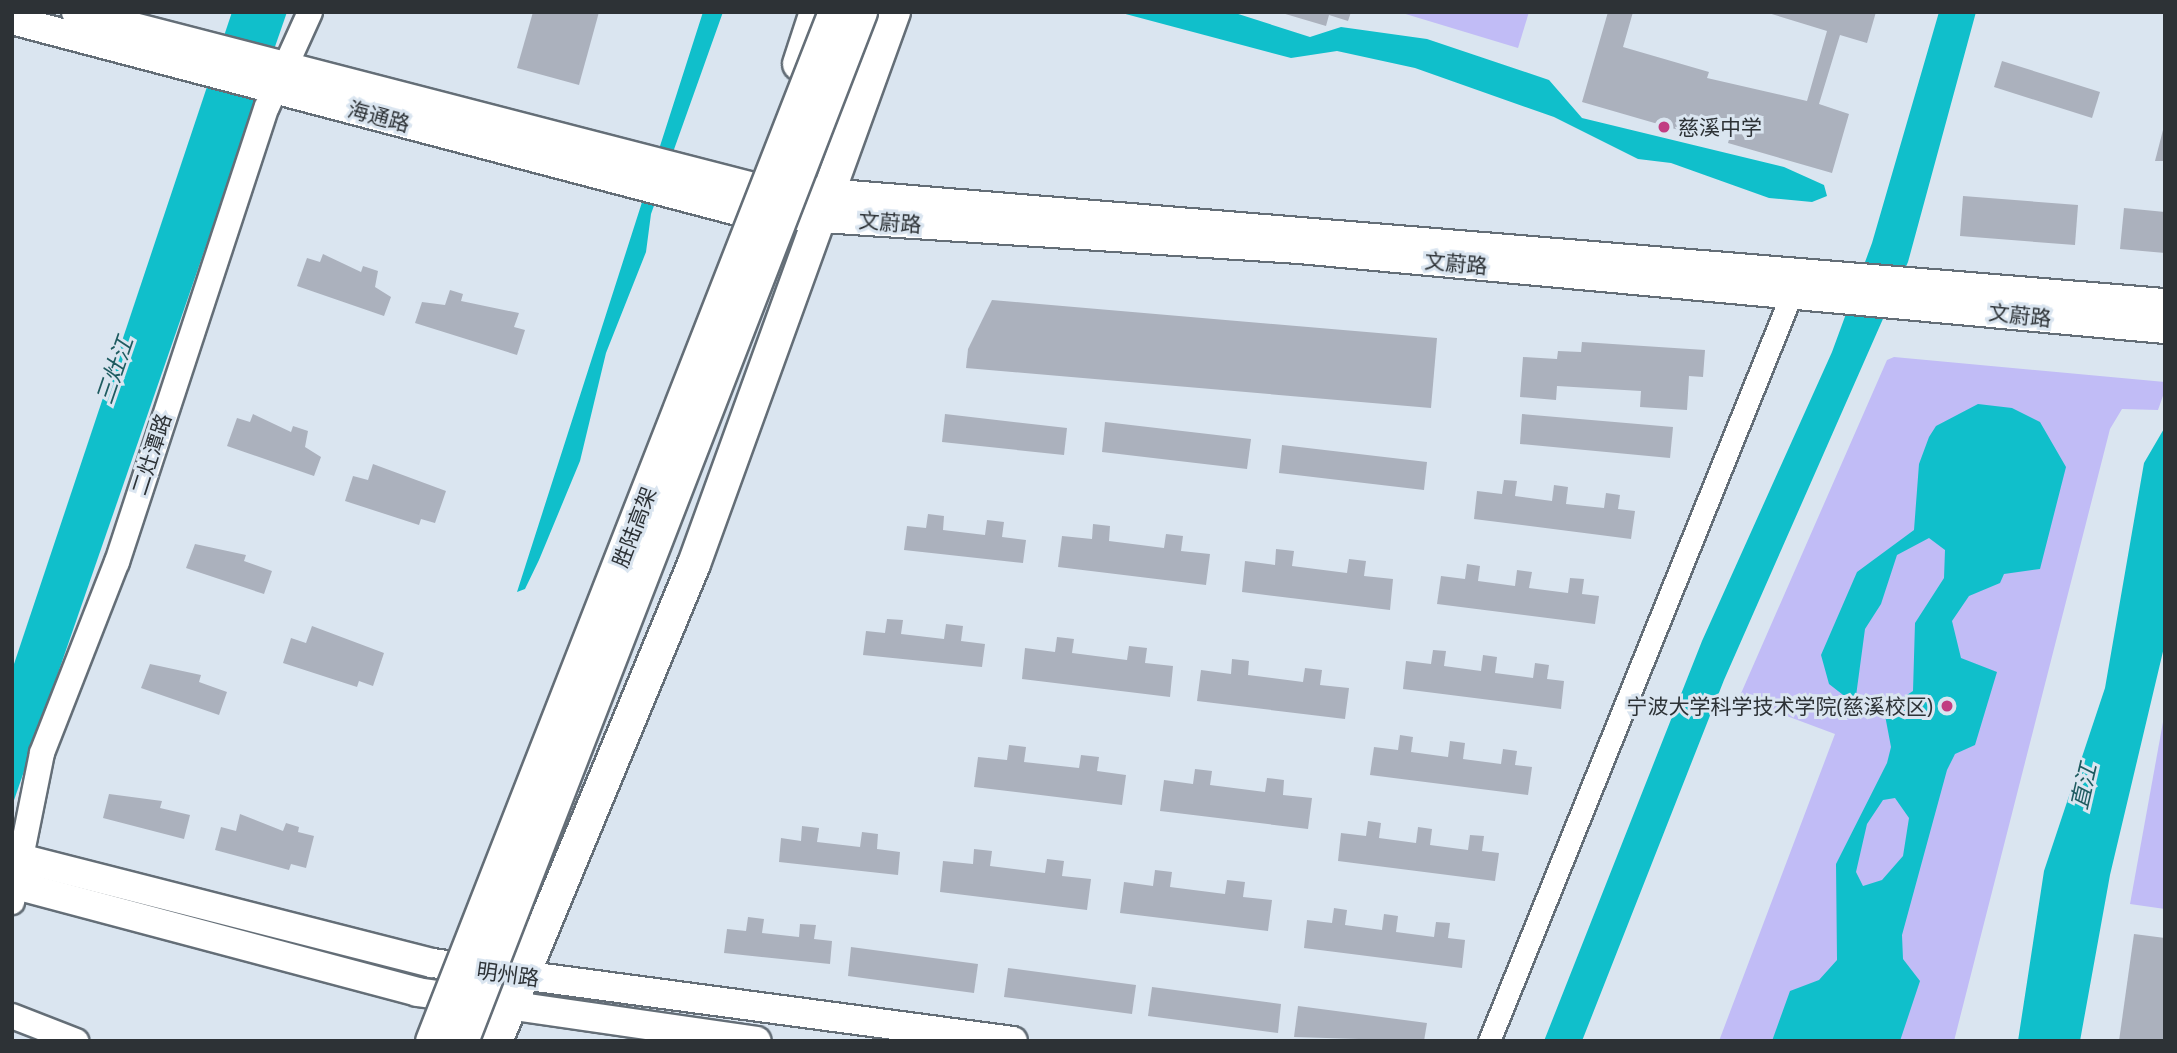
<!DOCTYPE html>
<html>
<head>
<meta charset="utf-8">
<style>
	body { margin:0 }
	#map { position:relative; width:2177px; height:1053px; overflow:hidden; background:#dae5f0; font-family:"Open Sans","Noto Sans SC",sans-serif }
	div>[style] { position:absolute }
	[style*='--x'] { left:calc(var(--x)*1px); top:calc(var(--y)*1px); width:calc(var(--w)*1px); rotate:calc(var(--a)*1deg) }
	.green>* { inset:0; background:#c1bcf6 }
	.water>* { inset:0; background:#10bfcb }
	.building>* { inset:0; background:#abb1bd }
	.roads { filter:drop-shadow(2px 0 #646e77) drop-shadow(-2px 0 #646e77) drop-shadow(0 2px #646e77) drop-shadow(0 -2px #646e77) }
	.minor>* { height:21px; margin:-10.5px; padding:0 10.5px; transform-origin:10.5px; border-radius:10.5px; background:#fff }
	.tertiary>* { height:24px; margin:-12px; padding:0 12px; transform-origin:12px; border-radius:12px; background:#fff }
	.secondary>* { height:28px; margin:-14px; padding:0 14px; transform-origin:14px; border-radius:14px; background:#fff }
	.primary>* { height:32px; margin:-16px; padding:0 16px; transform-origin:16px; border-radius:16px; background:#fff }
	.trunk>* { height:33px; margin:-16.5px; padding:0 16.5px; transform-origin:16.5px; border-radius:16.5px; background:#fff }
	.bridges { filter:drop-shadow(2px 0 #646e77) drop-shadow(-2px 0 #646e77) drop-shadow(0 2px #646e77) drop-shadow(0 -2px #646e77) }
	.trunk-bridge>* { height:33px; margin:-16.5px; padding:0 16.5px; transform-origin:16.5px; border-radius:16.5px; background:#fff }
	.dots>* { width:19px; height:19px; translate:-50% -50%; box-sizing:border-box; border:4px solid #dae5f0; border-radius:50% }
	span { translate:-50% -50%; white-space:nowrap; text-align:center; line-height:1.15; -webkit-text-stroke:6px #dae5f0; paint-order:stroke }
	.street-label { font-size:21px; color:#2d3236 }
	.poi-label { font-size:21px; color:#2d3236 }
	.left { translate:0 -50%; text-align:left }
	.right { translate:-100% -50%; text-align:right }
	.water-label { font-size:23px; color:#1e5b60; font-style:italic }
	.frame { position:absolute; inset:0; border:14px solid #2d3236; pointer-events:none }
</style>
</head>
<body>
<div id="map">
	<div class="green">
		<div style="clip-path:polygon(1399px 12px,1529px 12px,1518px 48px)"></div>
		<div style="clip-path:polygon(1894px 357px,2165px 382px,2165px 390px,2158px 410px,2122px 409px,2110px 429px,1954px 1041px,1719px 1041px,1835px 734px,1739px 698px,1887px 360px)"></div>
		<div style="clip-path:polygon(2165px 711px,2165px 909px,2130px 904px)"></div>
	</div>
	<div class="water">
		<div style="clip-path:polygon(232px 12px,287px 12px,12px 806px,12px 670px)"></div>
		<div style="clip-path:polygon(703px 12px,723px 12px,651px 214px,646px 252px,606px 353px,580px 461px,539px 560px,525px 589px,517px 592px)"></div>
		<div style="clip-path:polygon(1118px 12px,1232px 12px,1310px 37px,1341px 27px,1427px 39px,1549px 80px,1582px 118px,1784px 167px,1824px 185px,1827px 196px,1812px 202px,1769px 198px,1671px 163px,1638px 159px,1554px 117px,1415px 68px,1337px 51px,1291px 58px)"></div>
		<div style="clip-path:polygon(1939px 12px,1976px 12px,1908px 262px,1724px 680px,1582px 1041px,1544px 1041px,1702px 641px,1832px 352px,1872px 243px)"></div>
		<div style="clip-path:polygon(evenodd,1978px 404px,2012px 408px,2040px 422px,2066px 467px,2040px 569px,2004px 574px,2000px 583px,1969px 596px,1952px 621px,1961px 658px,1997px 672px,1975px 745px,1955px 754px,1947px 770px,1902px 935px,1903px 959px,1920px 981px,1900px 1041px,1772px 1041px,1790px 991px,1819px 980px,1837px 960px,1836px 864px,1887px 763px,1891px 747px,1884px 710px,1913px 691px,1915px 623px,1944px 578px,1945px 550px,1929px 538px,1897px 555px,1881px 604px,1865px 629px,1856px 696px,1847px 698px,1829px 684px,1821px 655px,1857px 572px,1914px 530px,1919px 464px,1929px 437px,1936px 426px,1978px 404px,1895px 798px,1909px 818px,1903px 856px,1882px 880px,1863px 886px,1856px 872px,1867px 824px,1883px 800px,1895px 798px)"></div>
		<div style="clip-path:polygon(2165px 427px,2165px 643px,2110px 875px,2080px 1041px,2018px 1041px,2044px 871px,2105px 688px,2144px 463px)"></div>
	</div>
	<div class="building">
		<div style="clip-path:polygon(533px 12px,599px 12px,579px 85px,517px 68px)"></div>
		<div style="clip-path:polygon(1351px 12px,1348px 21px,1329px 15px,1326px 26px,1282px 13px)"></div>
		<div style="clip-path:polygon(1608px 12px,1633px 12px,1623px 47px,1709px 72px,1707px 78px,1807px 101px,1827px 31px,1765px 12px,1876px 12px,1867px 43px,1840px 35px,1819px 104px,1849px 114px,1832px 173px,1728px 143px,1731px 132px,1700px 123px,1696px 135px,1582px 102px)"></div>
		<div style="clip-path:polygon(2002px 61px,2100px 92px,2092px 118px,1994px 87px)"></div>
		<div style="clip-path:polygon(2164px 126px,2165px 161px,2155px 161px)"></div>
		<div style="clip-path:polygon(1963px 196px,2078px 205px,2075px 245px,1960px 236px)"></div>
		<div style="clip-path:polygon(2124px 208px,2165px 212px,2165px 253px,2120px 249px)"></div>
		<div style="clip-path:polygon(323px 254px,361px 272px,363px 266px,378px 271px,375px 287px,391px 297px,384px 316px,297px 286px,307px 258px,320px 262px)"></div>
		<div style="clip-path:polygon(450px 290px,463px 294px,461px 301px,519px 313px,514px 327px,525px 330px,517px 355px,415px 323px,422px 302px,445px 305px)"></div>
		<div style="clip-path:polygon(992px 300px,1437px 338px,1431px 408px,966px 368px,968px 349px)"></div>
		<div style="clip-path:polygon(1582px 342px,1705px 350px,1703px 377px,1689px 376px,1687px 410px,1640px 407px,1641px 391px,1557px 386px,1556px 400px,1520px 397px,1523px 357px,1557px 359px,1558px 351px,1581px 352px)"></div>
		<div style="clip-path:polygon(253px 414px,291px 432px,293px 426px,308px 431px,305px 447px,321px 457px,314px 476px,227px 446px,237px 418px,250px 422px)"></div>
		<div style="clip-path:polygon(945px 414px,1067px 428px,1064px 455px,942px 442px)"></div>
		<div style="clip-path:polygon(1522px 414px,1673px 427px,1670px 458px,1520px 444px)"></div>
		<div style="clip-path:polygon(1105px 422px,1251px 439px,1247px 469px,1102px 452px)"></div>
		<div style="clip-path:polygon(1282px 445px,1427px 462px,1424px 490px,1279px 473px)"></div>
		<div style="clip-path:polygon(373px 464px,446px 491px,435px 523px,421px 519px,419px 525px,345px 501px,353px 476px,368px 480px)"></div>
		<div style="clip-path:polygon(1504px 480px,1517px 481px,1515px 496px,1552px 501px,1554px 485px,1568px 487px,1566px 504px,1604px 508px,1606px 493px,1620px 495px,1618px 509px,1635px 511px,1631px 539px,1474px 519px,1477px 491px,1502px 494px)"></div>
		<div style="clip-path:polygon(928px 514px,944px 516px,943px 530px,985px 535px,987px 520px,1004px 522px,1002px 537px,1026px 540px,1023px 563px,904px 550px,907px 526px,926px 528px)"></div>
		<div style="clip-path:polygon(1093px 524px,1110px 526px,1109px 541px,1164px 548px,1166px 534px,1183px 536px,1181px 551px,1210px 554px,1206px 585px,1058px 567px,1062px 536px,1092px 539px)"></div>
		<div style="clip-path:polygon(195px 544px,246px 555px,244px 561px,272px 571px,264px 594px,186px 568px)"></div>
		<div style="clip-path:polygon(1276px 549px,1294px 551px,1292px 566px,1347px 573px,1349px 559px,1366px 561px,1364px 576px,1393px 579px,1390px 610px,1242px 592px,1245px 561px,1275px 565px)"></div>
		<div style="clip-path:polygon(1467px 564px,1480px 566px,1478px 581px,1515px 586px,1517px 570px,1532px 572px,1529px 588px,1568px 593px,1570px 578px,1584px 579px,1582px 594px,1599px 596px,1595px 624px,1437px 604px,1441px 576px,1465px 579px)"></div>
		<div style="clip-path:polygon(887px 619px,903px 620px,901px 634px,944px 639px,946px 624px,963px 626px,961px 641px,985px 644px,982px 667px,863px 655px,866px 631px,885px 633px)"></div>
		<div style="clip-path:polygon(312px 626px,384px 653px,373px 686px,359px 681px,357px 687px,283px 663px,291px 638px,306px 643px)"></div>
		<div style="clip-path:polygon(1057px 637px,1074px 639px,1072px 653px,1127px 660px,1129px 646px,1147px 648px,1145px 663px,1173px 666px,1170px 697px,1022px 679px,1025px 648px,1055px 652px)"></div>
		<div style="clip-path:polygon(1433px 650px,1446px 651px,1444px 666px,1481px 671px,1483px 655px,1497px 657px,1495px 673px,1533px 678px,1535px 663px,1549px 665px,1547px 679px,1564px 681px,1561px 709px,1403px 689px,1406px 661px,1431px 664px)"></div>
		<div style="clip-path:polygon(1232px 659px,1249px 661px,1248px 675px,1303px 682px,1305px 668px,1322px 670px,1320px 685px,1349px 688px,1345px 719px,1197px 701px,1201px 670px,1231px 674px)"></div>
		<div style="clip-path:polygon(150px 664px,201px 675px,199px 682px,227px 692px,219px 715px,141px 688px)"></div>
		<div style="clip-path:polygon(1400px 735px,1413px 737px,1411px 752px,1448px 757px,1450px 741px,1465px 743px,1463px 759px,1501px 764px,1503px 749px,1517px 751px,1515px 765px,1532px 767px,1528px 795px,1370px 775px,1374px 747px,1398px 750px)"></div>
		<div style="clip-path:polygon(1009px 745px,1026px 747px,1024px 762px,1079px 768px,1081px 755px,1099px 757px,1097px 771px,1126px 775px,1122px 805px,974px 787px,978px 757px,1007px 760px)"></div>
		<div style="clip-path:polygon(1195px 769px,1212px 771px,1210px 785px,1265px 792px,1267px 778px,1284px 780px,1283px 795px,1312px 798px,1308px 829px,1160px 811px,1164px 780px,1193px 784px)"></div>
		<div style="clip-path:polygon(109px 794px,162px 801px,160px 808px,190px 815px,184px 839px,103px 818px)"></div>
		<div style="clip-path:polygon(240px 814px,283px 831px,286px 823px,299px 827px,298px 832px,314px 836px,306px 868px,291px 864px,289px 870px,215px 850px,221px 827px,236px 831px)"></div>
		<div style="clip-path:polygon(1368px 821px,1381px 823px,1379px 838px,1416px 843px,1418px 827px,1432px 829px,1430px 845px,1468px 850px,1470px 835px,1484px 836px,1482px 851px,1499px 853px,1495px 881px,1338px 861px,1341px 833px,1366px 836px)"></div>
		<div style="clip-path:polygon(802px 826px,819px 828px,817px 842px,860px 847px,862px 832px,878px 834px,877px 849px,900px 852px,898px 875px,779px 862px,781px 838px,801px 841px)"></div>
		<div style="clip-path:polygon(974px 849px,992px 851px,990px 866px,1045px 873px,1047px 859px,1064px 861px,1062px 876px,1091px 879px,1087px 910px,940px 892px,943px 861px,973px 864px)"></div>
		<div style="clip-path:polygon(1155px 870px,1172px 872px,1170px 887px,1225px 894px,1227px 880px,1245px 882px,1243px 897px,1272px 900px,1268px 931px,1120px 913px,1124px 882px,1153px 886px)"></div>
		<div style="clip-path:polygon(1334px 908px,1347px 910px,1345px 925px,1382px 930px,1384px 914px,1398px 916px,1396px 932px,1434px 937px,1436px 922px,1450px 923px,1448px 938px,1465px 940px,1462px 968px,1304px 948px,1307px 920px,1332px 923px)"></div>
		<div style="clip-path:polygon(748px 917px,764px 919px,762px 933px,799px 937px,800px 924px,816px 925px,814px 939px,832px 941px,830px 964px,724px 953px,727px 929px,746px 931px)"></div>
		<div style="clip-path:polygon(2134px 934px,2165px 938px,2165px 1041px,2119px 1041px)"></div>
		<div style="clip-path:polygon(851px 947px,978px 964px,974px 993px,848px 976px)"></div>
		<div style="clip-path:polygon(1008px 968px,1136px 985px,1132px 1014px,1004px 997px)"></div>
		<div style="clip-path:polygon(1152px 987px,1281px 1004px,1278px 1033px,1148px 1016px)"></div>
		<div style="clip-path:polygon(1298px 1006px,1427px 1023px,1424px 1041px,1294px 1037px)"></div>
	</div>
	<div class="roads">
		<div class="minor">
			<div style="--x:1489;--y:1041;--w:807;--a:-67.95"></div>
		</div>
		<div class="tertiary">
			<div style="--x:12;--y:902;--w:152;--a:-78.6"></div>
			<div style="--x:42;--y:753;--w:205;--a:-68.6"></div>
			<div style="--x:117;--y:562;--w:479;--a:-71.8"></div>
			<div style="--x:267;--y:107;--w:104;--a:-65.6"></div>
			<div style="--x:12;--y:1016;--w:69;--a:21.3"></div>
		</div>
		<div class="secondary">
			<div style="--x:76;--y:12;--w:699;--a:14.49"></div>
			<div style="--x:753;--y:187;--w:1417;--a:4.7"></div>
			<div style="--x:12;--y:20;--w:758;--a:14.75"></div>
			<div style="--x:745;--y:213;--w:555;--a:3.72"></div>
			<div style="--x:1299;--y:249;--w:870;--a:5.28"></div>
			<div style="--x:12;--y:856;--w:433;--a:14.3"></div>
			<div style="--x:432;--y:963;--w:586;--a:7.65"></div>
			<div style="--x:12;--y:884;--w:419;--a:14.9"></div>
			<div style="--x:417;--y:992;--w:343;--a:8.2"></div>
		</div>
		<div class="primary">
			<div style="--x:799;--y:64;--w:55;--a:-71.9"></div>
			<div style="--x:496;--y:1041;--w:516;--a:-67.46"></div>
			<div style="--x:694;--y:564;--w:587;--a:-70.08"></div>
		</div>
		<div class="trunk">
			<div style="--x:846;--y:76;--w:73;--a:-60.6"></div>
		</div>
	</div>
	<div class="bridges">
		<div class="trunk-bridge">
			<div style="--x:432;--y:1041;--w:1105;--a:-68.61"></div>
			<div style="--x:461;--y:1041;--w:1104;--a:-68.81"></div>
		</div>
	</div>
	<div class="dots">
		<div style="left:1664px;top:127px;background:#c13d82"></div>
		<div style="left:1947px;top:706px;background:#c13d82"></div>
	</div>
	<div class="street-label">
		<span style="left:379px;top:116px;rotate:15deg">海通路</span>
		<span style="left:890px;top:222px;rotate:4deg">文蔚路</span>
		<span style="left:1456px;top:263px;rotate:5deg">文蔚路</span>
		<span style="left:2020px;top:315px;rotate:6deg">文蔚路</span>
		<span style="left:151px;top:454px;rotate:-72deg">二灶潭路</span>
		<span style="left:634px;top:527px;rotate:-69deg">胜陆高架</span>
		<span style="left:508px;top:974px;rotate:8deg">明州路</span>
	</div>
	<div class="poi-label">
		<span class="left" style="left:1678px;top:127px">慈溪中学</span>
		<span class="right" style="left:1933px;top:706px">宁波大学科学技术学院(慈溪校区)</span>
	</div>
	<div class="water-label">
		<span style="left:114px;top:370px;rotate:-71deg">三灶江</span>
		<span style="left:2083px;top:786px;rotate:-77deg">直江</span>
	</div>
	<div class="frame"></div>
</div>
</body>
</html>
